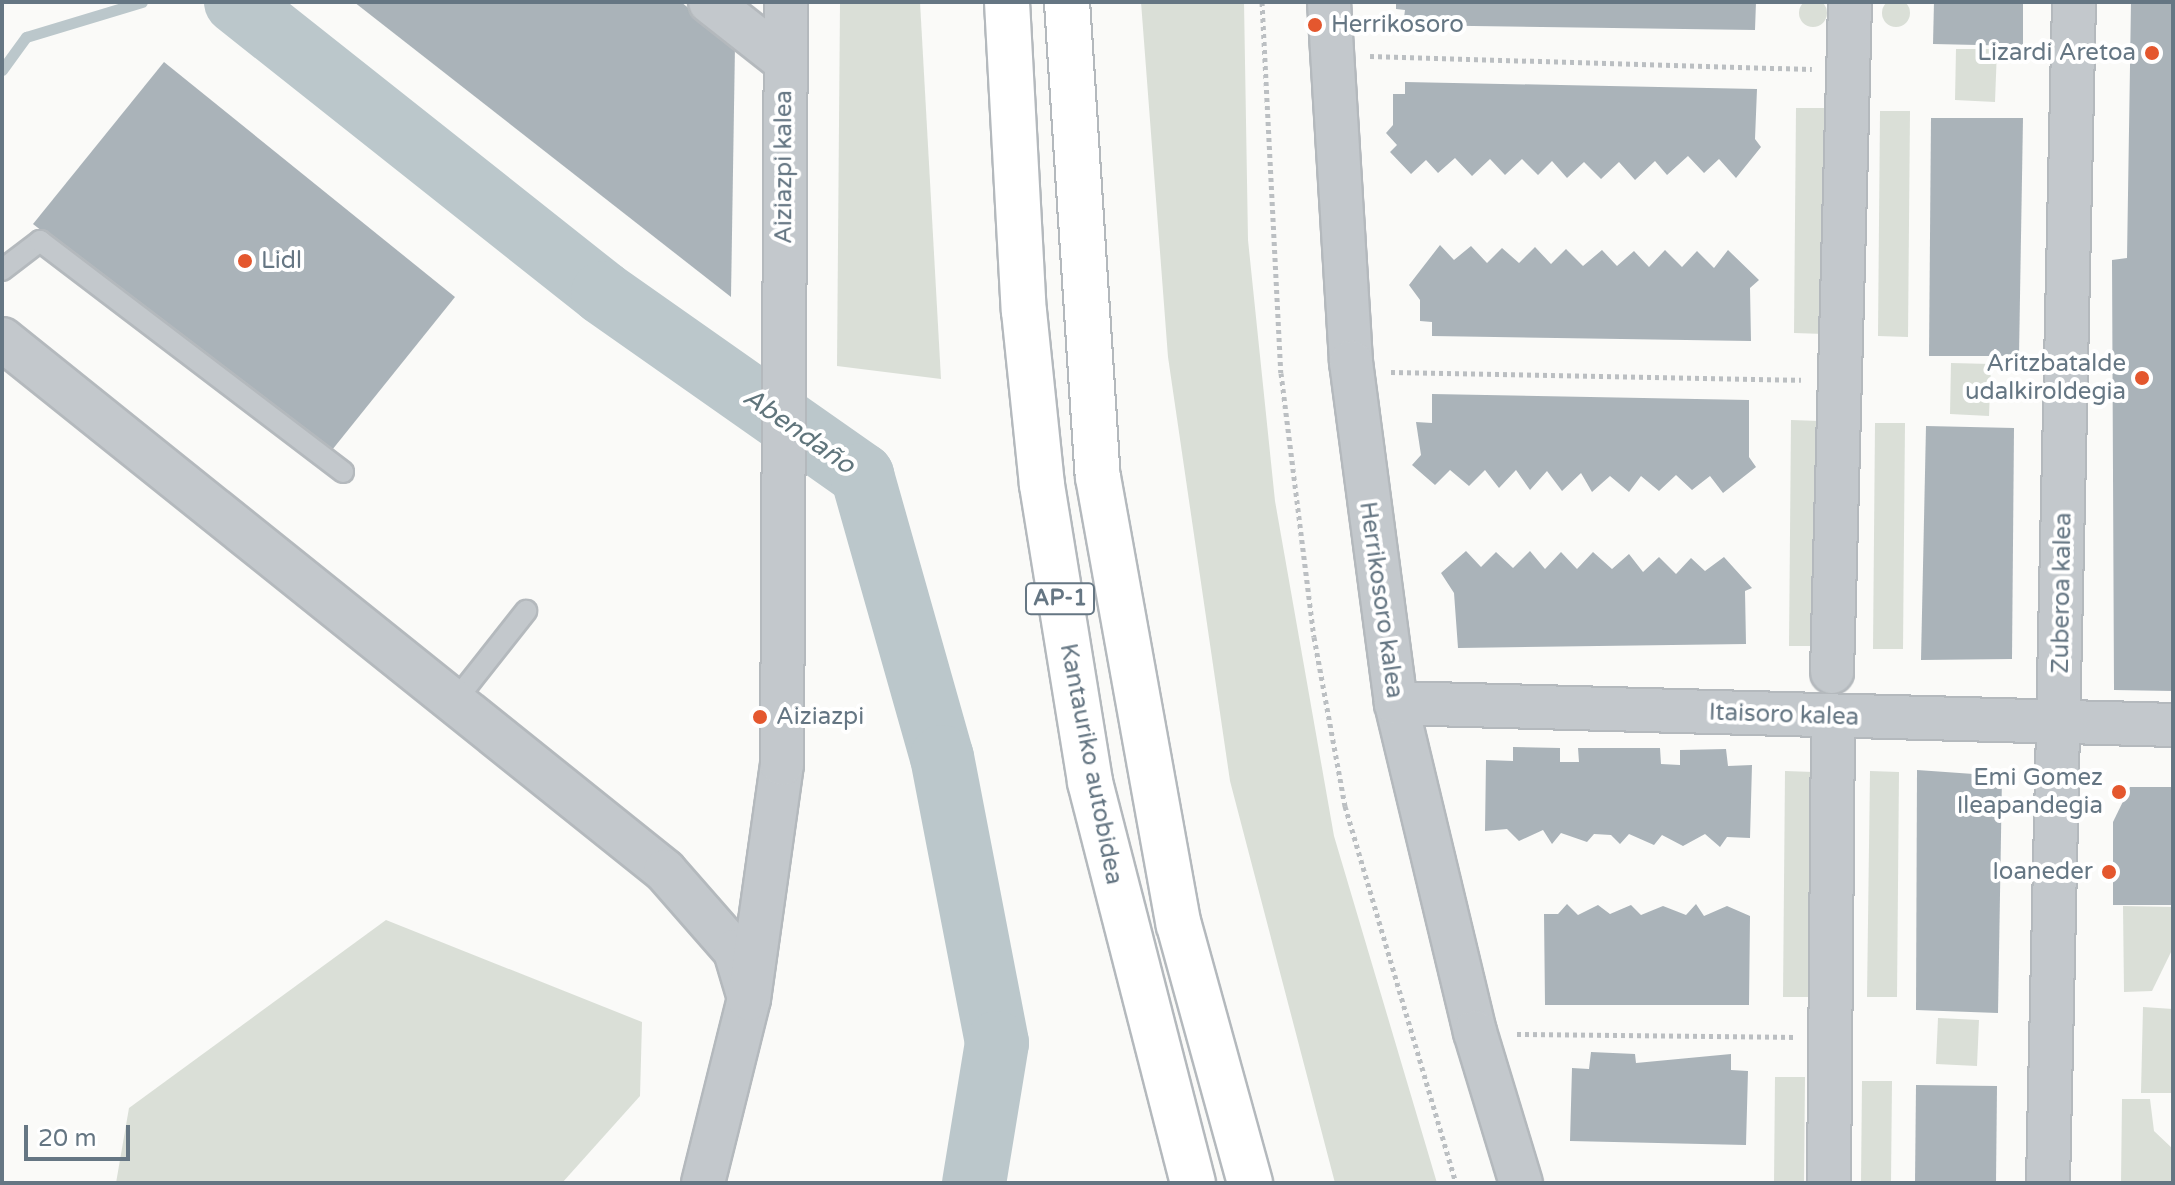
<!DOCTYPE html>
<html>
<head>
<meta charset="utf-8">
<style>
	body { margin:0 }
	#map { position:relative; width:2175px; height:1185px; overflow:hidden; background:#fafaf8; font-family:"Varela Round",sans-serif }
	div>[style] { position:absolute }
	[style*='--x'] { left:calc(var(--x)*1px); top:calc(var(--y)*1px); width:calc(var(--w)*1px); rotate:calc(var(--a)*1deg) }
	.green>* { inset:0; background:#dadfd7 }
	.round { border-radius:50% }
	.stream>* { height:11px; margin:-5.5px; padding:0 5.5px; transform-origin:5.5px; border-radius:5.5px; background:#bbc7cb }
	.river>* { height:64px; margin:-32px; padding:0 32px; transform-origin:32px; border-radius:32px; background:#bbc7cb }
	.building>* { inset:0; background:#aab3b9 }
	.path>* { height:5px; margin-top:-2.5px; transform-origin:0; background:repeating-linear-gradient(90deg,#bbbfc2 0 4px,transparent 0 8px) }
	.roads { filter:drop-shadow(2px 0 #b4b9bd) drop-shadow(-2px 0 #b4b9bd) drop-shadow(0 2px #b4b9bd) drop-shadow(0 -2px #b4b9bd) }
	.lane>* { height:20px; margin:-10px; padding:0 10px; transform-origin:10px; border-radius:10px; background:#c3c8cc }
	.street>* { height:42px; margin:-21px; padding:0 21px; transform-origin:21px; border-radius:21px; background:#c3c8cc }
	.highway>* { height:44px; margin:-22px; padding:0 22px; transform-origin:22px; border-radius:22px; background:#fff }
	.dots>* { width:22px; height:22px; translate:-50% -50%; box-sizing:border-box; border:4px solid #fff; border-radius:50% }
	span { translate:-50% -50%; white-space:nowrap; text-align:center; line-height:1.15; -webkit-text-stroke:8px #fff; paint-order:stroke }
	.shield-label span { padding:2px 6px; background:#fff; border:2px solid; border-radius:6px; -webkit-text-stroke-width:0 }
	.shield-label { font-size:22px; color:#657683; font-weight:700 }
	.poi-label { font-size:24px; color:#657683 }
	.left { translate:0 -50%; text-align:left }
	.right { translate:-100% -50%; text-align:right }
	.street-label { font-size:24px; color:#657683 }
	.water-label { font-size:26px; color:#60757c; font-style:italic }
	.frame { position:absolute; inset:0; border:4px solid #657683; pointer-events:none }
	.scale { position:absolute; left:24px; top:1125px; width:106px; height:36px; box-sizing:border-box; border:4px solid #657683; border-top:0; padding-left:10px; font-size:24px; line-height:28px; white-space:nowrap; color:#657683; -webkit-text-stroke:6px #fff; paint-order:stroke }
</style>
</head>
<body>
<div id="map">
	<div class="green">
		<div class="round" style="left:1882px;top:-1px;width:28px;height:28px"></div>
		<div class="round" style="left:1799px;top:-1px;width:28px;height:28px"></div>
		<div style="clip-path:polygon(840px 2px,920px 2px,941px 379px,837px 366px)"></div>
		<div style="clip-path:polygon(1141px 2px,1244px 2px,1248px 240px,1275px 501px,1334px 836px,1437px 1183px,1335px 1183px,1230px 781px,1168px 357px)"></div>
		<div style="clip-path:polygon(1956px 49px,1997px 49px,1995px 102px,1955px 100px)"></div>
		<div style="clip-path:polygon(1796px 108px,1825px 108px,1824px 334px,1794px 333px)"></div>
		<div style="clip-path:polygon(1880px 111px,1910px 111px,1908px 337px,1878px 336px)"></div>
		<div style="clip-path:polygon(1951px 363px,1991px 364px,1989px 416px,1950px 414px)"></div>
		<div style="clip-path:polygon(1791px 420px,1820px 421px,1819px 646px,1789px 646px)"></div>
		<div style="clip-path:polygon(1875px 423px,1905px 423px,1903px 649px,1873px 649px)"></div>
		<div style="clip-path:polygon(1785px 771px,1814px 772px,1813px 997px,1783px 997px)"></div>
		<div style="clip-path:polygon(1870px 771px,1899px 772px,1897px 997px,1867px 997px)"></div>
		<div style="clip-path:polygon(2123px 906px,2173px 907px,2173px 948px,2152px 991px,2124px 992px)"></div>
		<div style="clip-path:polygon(386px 920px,642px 1022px,640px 1096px,562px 1183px,116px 1183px,129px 1108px)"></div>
		<div style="clip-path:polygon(2143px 1007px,2173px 1009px,2173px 1093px,2141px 1093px)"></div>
		<div style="clip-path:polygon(1938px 1018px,1979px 1020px,1977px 1066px,1936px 1064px)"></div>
		<div style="clip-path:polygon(1775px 1077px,1805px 1077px,1804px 1183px,1774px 1183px)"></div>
		<div style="clip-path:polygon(1862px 1081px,1892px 1081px,1891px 1183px,1861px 1183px)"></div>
		<div style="clip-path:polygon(2122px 1099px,2150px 1099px,2154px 1131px,2173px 1149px,2173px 1183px,2121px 1183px)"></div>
	</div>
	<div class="stream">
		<div style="--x:2;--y:70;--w:41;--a:-54"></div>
		<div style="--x:26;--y:37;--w:121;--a:-16.8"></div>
	</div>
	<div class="river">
		<div style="--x:236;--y:2;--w:468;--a:38.4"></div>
		<div style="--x:603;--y:293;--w:317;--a:35.1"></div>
		<div style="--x:862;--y:475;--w:293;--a:74.2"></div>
		<div style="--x:942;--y:757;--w:291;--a:79.1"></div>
		<div style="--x:997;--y:1043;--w:142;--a:99.3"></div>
	</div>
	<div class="building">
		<div style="clip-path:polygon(354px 2px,681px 2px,735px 45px,731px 297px)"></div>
		<div style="clip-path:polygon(1396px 2px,1756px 2px,1755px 30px,1403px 25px,1405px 10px,1396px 9px)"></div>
		<div style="clip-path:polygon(1934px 2px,2023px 2px,2023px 46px,1933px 44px)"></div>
		<div style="clip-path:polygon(2131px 2px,2173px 2px,2173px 691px,2114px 690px,2112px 260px,2127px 258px)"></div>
		<div style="clip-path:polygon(164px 62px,455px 297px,328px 455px,33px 224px)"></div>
		<div style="clip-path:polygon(1405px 82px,1757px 89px,1755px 139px,1761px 147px,1736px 178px,1719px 159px,1704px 173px,1688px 156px,1667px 175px,1655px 161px,1635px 180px,1619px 162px,1601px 179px,1584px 162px,1567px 178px,1552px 161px,1538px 175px,1522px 159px,1505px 175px,1490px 159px,1472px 176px,1455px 158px,1438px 173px,1426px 160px,1411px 174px,1390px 152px,1397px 145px,1386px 133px,1393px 125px,1393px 94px,1405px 94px)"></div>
		<div style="clip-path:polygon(1931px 118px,2023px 118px,2019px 356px,1929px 356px)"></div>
		<div style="clip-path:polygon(1440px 245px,1454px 260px,1471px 246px,1487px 263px,1502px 248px,1519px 263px,1535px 247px,1551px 264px,1566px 249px,1583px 266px,1602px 250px,1617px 266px,1634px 251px,1649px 267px,1665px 250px,1682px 267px,1697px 251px,1714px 268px,1728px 250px,1759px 280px,1750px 288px,1751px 341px,1432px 336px,1432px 322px,1420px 321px,1420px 300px,1409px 285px)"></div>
		<div style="clip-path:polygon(1432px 394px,1749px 400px,1749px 457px,1756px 467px,1723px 493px,1710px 476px,1692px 490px,1676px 475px,1659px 491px,1641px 476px,1629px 492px,1610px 476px,1592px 492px,1581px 473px,1562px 491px,1547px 471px,1530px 490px,1516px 470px,1499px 488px,1485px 470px,1469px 486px,1450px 470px,1435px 485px,1412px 465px,1421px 455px,1416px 422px,1432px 423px)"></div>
		<div style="clip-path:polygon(1926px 426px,2014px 428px,2012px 659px,1921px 660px)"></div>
		<div style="clip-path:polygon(1466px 551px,1481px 567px,1496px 552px,1513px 568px,1530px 551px,1545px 569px,1561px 552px,1577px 569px,1593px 552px,1612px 569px,1629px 554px,1643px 572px,1659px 557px,1676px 574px,1691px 558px,1705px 571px,1724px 557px,1752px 588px,1745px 591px,1746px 644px,1458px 648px,1454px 593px,1441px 573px)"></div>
		<div style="clip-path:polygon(1513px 747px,1560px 748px,1560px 762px,1579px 762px,1578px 748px,1660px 748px,1661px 764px,1680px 765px,1680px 750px,1726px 749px,1728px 766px,1752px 765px,1750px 838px,1727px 837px,1720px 847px,1705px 834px,1683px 846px,1662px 835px,1654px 845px,1629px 834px,1620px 844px,1611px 835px,1594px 834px,1587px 842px,1561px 833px,1552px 844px,1543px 830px,1519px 841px,1507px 829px,1485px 831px,1486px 760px,1513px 761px)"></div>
		<div style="clip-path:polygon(1917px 770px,2002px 776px,1998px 1013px,1916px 1010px)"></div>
		<div style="clip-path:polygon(2130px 787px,2173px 787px,2173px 905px,2113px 905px,2113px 822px)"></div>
		<div style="clip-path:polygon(1567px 904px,1578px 915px,1598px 905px,1610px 914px,1631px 905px,1641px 915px,1663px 906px,1686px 915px,1696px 904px,1704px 916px,1727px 906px,1750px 916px,1749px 1005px,1545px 1005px,1544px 914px,1558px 914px)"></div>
		<div style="clip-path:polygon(1591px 1052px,1635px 1054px,1636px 1063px,1731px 1054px,1731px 1070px,1748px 1071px,1746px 1145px,1570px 1141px,1572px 1068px,1589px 1069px)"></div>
		<div style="clip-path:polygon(1916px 1085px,1997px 1086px,1996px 1183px,1915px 1183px)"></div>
	</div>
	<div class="path">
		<div style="--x:1262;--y:2;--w:371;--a:87.1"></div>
		<div style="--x:1281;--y:373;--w:266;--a:82.9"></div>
		<div style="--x:1314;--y:637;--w:172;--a:79.6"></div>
		<div style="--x:1345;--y:806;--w:393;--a:73.6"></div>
		<div style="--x:1370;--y:56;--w:442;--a:1.7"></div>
		<div style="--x:1391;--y:372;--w:410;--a:1.1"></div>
		<div style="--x:1517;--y:1034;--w:278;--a:0.6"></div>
	</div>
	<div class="roads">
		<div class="lane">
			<div style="--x:2;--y:270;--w:48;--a:-37.3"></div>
			<div style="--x:40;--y:241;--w:381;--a:37.3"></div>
			<div style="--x:455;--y:701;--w:115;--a:-51.7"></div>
		</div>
		<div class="street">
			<div style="--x:710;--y:2;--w:95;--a:38.2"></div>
			<div style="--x:1329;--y:2;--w:361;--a:86.5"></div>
			<div style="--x:1351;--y:362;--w:344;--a:82.5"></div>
			<div style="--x:1396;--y:703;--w:338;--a:76.5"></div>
			<div style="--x:1475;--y:1032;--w:158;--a:73.1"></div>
			<div style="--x:2;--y:339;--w:850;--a:38.74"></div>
			<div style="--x:665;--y:871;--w:106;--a:48.8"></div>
			<div style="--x:735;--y:951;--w:46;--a:73.5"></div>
			<div style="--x:1832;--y:672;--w:670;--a:-88.46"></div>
			<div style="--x:1396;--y:703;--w:777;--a:1.62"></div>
			<div style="--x:703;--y:1183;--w:190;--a:-76"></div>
			<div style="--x:749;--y:999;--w:237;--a:-82"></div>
			<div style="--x:782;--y:764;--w:762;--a:-89.7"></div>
			<div style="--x:1829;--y:1183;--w:446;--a:-89.5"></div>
			<div style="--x:2048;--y:1183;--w:1181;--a:-88.74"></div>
		</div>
		<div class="highway">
			<div style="--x:1007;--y:2;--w:309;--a:86.9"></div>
			<div style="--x:1024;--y:311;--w:175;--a:84.1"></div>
			<div style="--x:1042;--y:485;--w:301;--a:80.8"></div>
			<div style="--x:1090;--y:782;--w:414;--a:75.6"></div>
			<div style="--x:1067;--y:2;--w:476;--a:86.3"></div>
			<div style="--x:1098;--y:477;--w:455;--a:79.8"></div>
			<div style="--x:1179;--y:925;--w:268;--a:74.6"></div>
		</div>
	</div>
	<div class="dots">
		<div style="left:1315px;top:25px;background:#e4572e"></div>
		<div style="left:2152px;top:53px;background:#e4572e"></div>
		<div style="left:245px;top:261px;background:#e4572e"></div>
		<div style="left:2142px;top:378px;background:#e4572e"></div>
		<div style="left:760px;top:717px;background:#e4572e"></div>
		<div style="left:2119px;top:792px;background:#e4572e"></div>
		<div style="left:2109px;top:872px;background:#e4572e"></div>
	</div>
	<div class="shield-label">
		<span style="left:1060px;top:599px">AP-1</span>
	</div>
	<div class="poi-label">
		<span class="left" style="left:1331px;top:25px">Herrikosoro</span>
		<span class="right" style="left:2136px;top:53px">Lizardi Aretoa</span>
		<span class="left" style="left:261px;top:261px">Lidl</span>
		<span class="right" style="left:2126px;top:378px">Aritzbatalde<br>udalkiroldegia</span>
		<span class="left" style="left:776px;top:717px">Aiziazpi</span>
		<span class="right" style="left:2103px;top:792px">Emi Gomez<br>Ileapandegia</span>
		<span class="right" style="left:2093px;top:872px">Ioaneder</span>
	</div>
	<div class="street-label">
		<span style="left:784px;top:167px;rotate:-90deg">Aiziazpi kalea</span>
		<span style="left:2062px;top:593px;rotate:-89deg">Zuberoa kalea</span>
		<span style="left:1381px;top:600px;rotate:82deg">Herrikosoro kalea</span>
		<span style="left:1784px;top:715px;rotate:2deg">Itaisoro kalea</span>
		<span style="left:1091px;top:764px;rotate:79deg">Kantauriko autobidea</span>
	</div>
	<div class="water-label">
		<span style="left:799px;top:431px;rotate:35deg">Abendaño</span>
	</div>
	<div class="frame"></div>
	<div class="scale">20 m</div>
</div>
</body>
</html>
